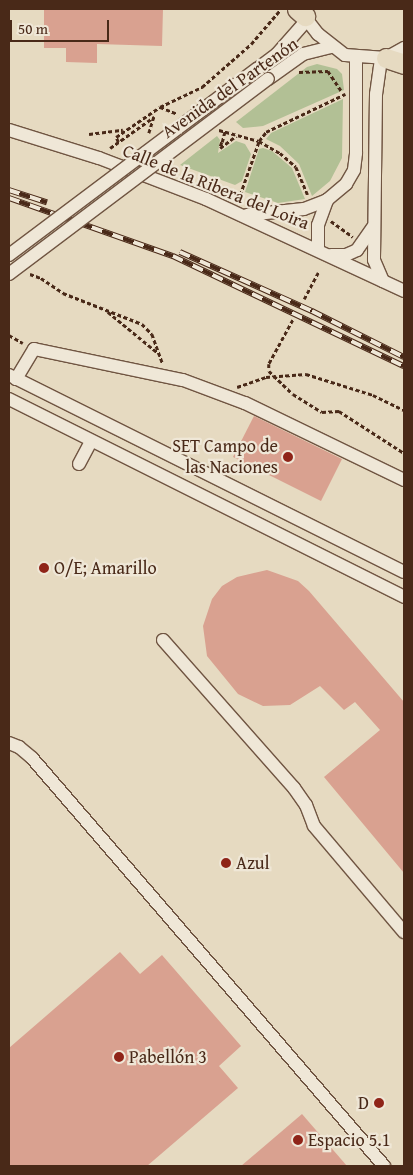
<!DOCTYPE html>
<html>
<head>
<meta charset="utf-8">
<style>
	body { margin:0 }
	#map { position:relative; width:413px; height:1175px; overflow:hidden; background:#e6dac1; font-family:"Gentium Book Plus",serif }
	div>[style] { position:absolute }
	[style*='--x'] { left:calc(var(--x)*1px); top:calc(var(--y)*1px); width:calc(var(--w)*1px); rotate:calc(var(--a)*1deg) }
	.green>* { inset:0; background:#b2c095 }
	.building>* { inset:0; background:#d9a190 }
	.path>* { height:2.5px; margin-top:-1.25px; transform-origin:0; background:repeating-linear-gradient(90deg,#492918 0 4px,transparent 0 6.5px) }
	.roads { filter:drop-shadow(1px 0 #705542) drop-shadow(-1px 0 #705542) drop-shadow(0 1px #705542) drop-shadow(0 -1px #705542) }
	.minor>* { height:12px; margin:-6px; padding:0 6px; transform-origin:6px; border-radius:6px; background:#efe7d7 }
	.highway>* { height:19px; margin:-9.5px; padding:0 9.5px; transform-origin:9.5px; border-radius:9.5px; background:#e6dac1 }
	.rail>* { height:5.5px; margin-top:-2.75px; transform-origin:0; background:repeating-linear-gradient(90deg,#efe7d7 0 11px,#492918 0 22px); box-sizing:border-box; border-block:1px solid #492918 }
	.path-bridge>* { height:2.5px; margin-top:-1.25px; transform-origin:0; background:repeating-linear-gradient(90deg,#492918 0 4px,transparent 0 6.5px) }
	.bridges { filter:drop-shadow(1px 0 #705542) drop-shadow(-1px 0 #705542) drop-shadow(0 1px #705542) drop-shadow(0 -1px #705542) }
	.minor-bridge>* { height:12px; margin:-6px; padding:0 6px; transform-origin:6px; border-radius:6px; background:#efe7d7 }
	.dots>* { width:14px; height:14px; translate:-50% -50%; box-sizing:border-box; border:2px solid #efe7d7; border-radius:50% }
	span { translate:-50% -50%; white-space:nowrap; text-align:center; line-height:1.15; -webkit-text-stroke:4.5px #efe7d7; paint-order:stroke }
	.street-label { font-size:18px; color:#492918 }
	.poi-label { font-size:18px; color:#492918 }
	.right { translate:-100% -50%; text-align:right }
	.left { translate:0 -50%; text-align:left }
	.frame { position:absolute; inset:0; border:10px solid #492918; pointer-events:none }
	.scale { position:absolute; left:10px; top:20px; width:99px; height:22px; box-sizing:border-box; border:2px solid #492918; border-top:0; padding-left:6px; font-size:15px; line-height:18px; white-space:nowrap; color:#492918; -webkit-text-stroke:4px #efe7d7; paint-order:stroke }
</style>
</head>
<body>
<div id="map">
	<div class="green">
		<div style="clip-path:polygon(317px 64px,337px 69px,342px 74px,344px 90px,263px 126px,243px 128px,236px 122px,307px 67px)"></div>
		<div style="clip-path:polygon(343px 99px,342px 158px,330px 181px,312px 196px,299px 164px,280px 146px,266px 139px,271px 133px)"></div>
		<div style="clip-path:polygon(217px 136px,220px 140px,218px 153px,236px 141px,245px 144px,251px 154px,242px 181px,235px 185px,180px 165px)"></div>
		<div style="clip-path:polygon(263px 148px,272px 151px,292px 168px,305px 199px,278px 203px,245px 192px,259px 149px)"></div>
	</div>
	<div class="building">
		<div style="clip-path:polygon(44px 9px,163px 9px,162px 46px,97px 44px,97px 63px,66px 62px,66px 48px,44px 48px)"></div>
		<div style="clip-path:polygon(254px 416px,342px 459px,321px 501px,233px 457px)"></div>
		<div style="clip-path:polygon(267px 570px,298px 581px,309px 591px,404px 702px,404px 873px,324px 777px,380px 730px,355px 702px,344px 710px,320px 686px,290px 705px,263px 706px,238px 694px,207px 656px,203px 626px,212px 599px,222px 586px,237px 577px)"></div>
		<div style="clip-path:polygon(120px 952px,140px 974px,162px 955px,241px 1046px,219px 1066px,238px 1088px,147px 1166px,9px 1166px,9px 1048px)"></div>
		<div style="clip-path:polygon(302px 1114px,347px 1166px,241px 1166px)"></div>
	</div>
	<div class="path">
		<div style="--x:299;--y:72;--w:29;--a:-2"></div>
		<div style="--x:328;--y:71;--w:25;--a:56"></div>
		<div style="--x:160;--y:107;--w:18;--a:22"></div>
		<div style="--x:219;--y:130;--w:41;--a:15.4"></div>
		<div style="--x:259;--y:141;--w:24;--a:30"></div>
		<div style="--x:280;--y:153;--w:21;--a:41"></div>
		<div style="--x:296;--y:167;--w:30;--a:67"></div>
		<div style="--x:89;--y:134;--w:34;--a:-7"></div>
		<div style="--x:118;--y:142;--w:5;--a:-112"></div>
		<div style="--x:116;--y:137;--w:53;--a:-34.3"></div>
		<div style="--x:160;--y:107;--w:47;--a:-25.5"></div>
		<div style="--x:202;--y:87;--w:65;--a:-41.3"></div>
		<div style="--x:251;--y:44;--w:45;--a:-49.5"></div>
		<div style="--x:222;--y:142;--w:6;--a:108"></div>
		<div style="--x:220;--y:148;--w:20;--a:-37"></div>
		<div style="--x:110;--y:148;--w:54;--a:-35.2"></div>
		<div style="--x:154;--y:117;--w:17;--a:107"></div>
		<div style="--x:240;--y:195;--w:57;--a:-70.6"></div>
		<div style="--x:259;--y:141;--w:11;--a:-52"></div>
		<div style="--x:266;--y:132;--w:88;--a:-25.7"></div>
		<div style="--x:331;--y:221;--w:27;--a:36"></div>
		<div style="--x:30;--y:274;--w:12;--a:20"></div>
		<div style="--x:41;--y:278;--w:27;--a:34"></div>
		<div style="--x:63;--y:293;--w:85;--a:21.4"></div>
		<div style="--x:142;--y:324;--w:14;--a:45"></div>
		<div style="--x:152;--y:334;--w:32;--a:70"></div>
		<div style="--x:304;--y:299;--w:30;--a:-62"></div>
		<div style="--x:108;--y:312;--w:65;--a:39.4"></div>
		<div style="--x:293;--y:320;--w:50;--a:118.6"></div>
		<div style="--x:269;--y:364;--w:7;--a:90"></div>
		<div style="--x:269;--y:371;--w:33;--a:44"></div>
		<div style="--x:293;--y:394;--w:34;--a:32"></div>
		<div style="--x:322;--y:412;--w:17;--a:-3"></div>
		<div style="--x:339;--y:411;--w:77;--a:32.9"></div>
		<div style="--x:9;--y:335;--w:16;--a:30"></div>
		<div style="--x:237;--y:387;--w:31;--a:-19"></div>
		<div style="--x:266;--y:377;--w:40;--a:-4.3"></div>
		<div style="--x:306;--y:374;--w:70;--a:17.4"></div>
		<div style="--x:373;--y:395;--w:34;--a:26"></div>
	</div>
	<div class="roads">
		<div class="minor">
			<div style="--x:306;--y:10;--w:10;--a:84"></div>
			<div style="--x:307;--y:20;--w:18;--a:52"></div>
			<div style="--x:318;--y:34;--w:34;--a:38"></div>
			<div style="--x:345;--y:55;--w:41;--a:4.2"></div>
			<div style="--x:386;--y:58;--w:21;--a:-29"></div>
			<div style="--x:381;--y:59;--w:35;--a:98"></div>
			<div style="--x:376;--y:94;--w:166;--a:90.7"></div>
			<div style="--x:374;--y:260;--w:23;--a:67"></div>
			<div style="--x:257;--y:69;--w:25;--a:-37"></div>
			<div style="--x:277;--y:54;--w:45;--a:-48.6"></div>
			<div style="--x:268;--y:79;--w:43;--a:-35.5"></div>
			<div style="--x:303;--y:54;--w:30;--a:-14"></div>
			<div style="--x:9;--y:130;--w:94;--a:17.3"></div>
			<div style="--x:99;--y:158;--w:115;--a:21"></div>
			<div style="--x:206;--y:199;--w:218;--a:24.9"></div>
			<div style="--x:247;--y:215;--w:57;--a:-6"></div>
			<div style="--x:304;--y:209;--w:25;--a:-21"></div>
			<div style="--x:327;--y:200;--w:25;--a:-40"></div>
			<div style="--x:346;--y:184;--w:16;--a:-60"></div>
			<div style="--x:354;--y:170;--w:17;--a:-83"></div>
			<div style="--x:356;--y:153;--w:96;--a:-90"></div>
			<div style="--x:318;--y:249;--w:24;--a:-90"></div>
			<div style="--x:318;--y:225;--w:27;--a:-70"></div>
			<div style="--x:331;--y:255;--w:15;--a:0"></div>
			<div style="--x:346;--y:255;--w:12;--a:-24"></div>
			<div style="--x:357;--y:250;--w:28;--a:-55"></div>
			<div style="--x:9;--y:375;--w:441;--a:26.5"></div>
			<div style="--x:16;--y:379;--w:35;--a:-59"></div>
			<div style="--x:34;--y:349;--w:152;--a:11.8"></div>
			<div style="--x:183;--y:380;--w:66;--a:20.4"></div>
			<div style="--x:245;--y:403;--w:177;--a:25.8"></div>
			<div style="--x:9;--y:399;--w:442;--a:26.6"></div>
			<div style="--x:79;--y:464;--w:26;--a:-62"></div>
			<div style="--x:163;--y:640;--w:198;--a:48.5"></div>
			<div style="--x:294;--y:788;--w:21;--a:55"></div>
			<div style="--x:306;--y:805;--w:22;--a:69"></div>
			<div style="--x:314;--y:826;--w:139;--a:49.7"></div>
			<div style="--x:9;--y:743;--w:11;--a:22"></div>
			<div style="--x:19;--y:747;--w:17;--a:40"></div>
			<div style="--x:32;--y:758;--w:539;--a:49.21"></div>
		</div>
		<div class="highway">
			<div style="--x:297;--y:9;--w:11;--a:41"></div>
			<div style="--x:386;--y:58;--w:19;--a:18"></div>
		</div>
	</div>
	<div class="rail">
		<div style="--x:9;--y:190;--w:40;--a:18"></div>
		<div style="--x:9;--y:198;--w:174;--a:19.5"></div>
		<div style="--x:173;--y:256;--w:256;--a:25.5"></div>
		<div style="--x:180;--y:252;--w:145;--a:24.1"></div>
		<div style="--x:312;--y:311;--w:103;--a:26.6"></div>
	</div>
	<div class="path-bridge">
		<div style="--x:222;--y:142;--w:11;--a:-75"></div>
	</div>
	<div class="bridges">
		<div class="minor-bridge">
			<div style="--x:9;--y:255;--w:310;--a:-36.9"></div>
			<div style="--x:9;--y:274;--w:324;--a:-37"></div>
		</div>
	</div>
	<div class="dots">
		<div style="left:288px;top:457px;background:#8f2418"></div>
		<div style="left:44px;top:568px;background:#8f2418"></div>
		<div style="left:226px;top:863px;background:#8f2418"></div>
		<div style="left:119px;top:1057px;background:#8f2418"></div>
		<div style="left:379px;top:1103px;background:#8f2418"></div>
		<div style="left:298px;top:1140px;background:#8f2418"></div>
	</div>
	<div class="street-label">
		<span style="left:230px;top:88px;rotate:-35deg">Avenida del Partenón</span>
		<span style="left:216px;top:187px;rotate:22deg">Calle de la Ribera del Loira</span>
	</div>
	<div class="poi-label">
		<span class="right" style="left:278px;top:457px">SET Campo de<br>las Naciones</span>
		<span class="left" style="left:54px;top:568px">O/E; Amarillo</span>
		<span class="left" style="left:236px;top:863px">Azul</span>
		<span class="left" style="left:129px;top:1057px">Pabellón 3</span>
		<span class="right" style="left:369px;top:1103px">D</span>
		<span class="left" style="left:308px;top:1140px">Espacio 5.1</span>
	</div>
	<div class="frame"></div>
	<div class="scale">50 m</div>
</div>
</body>
</html>
